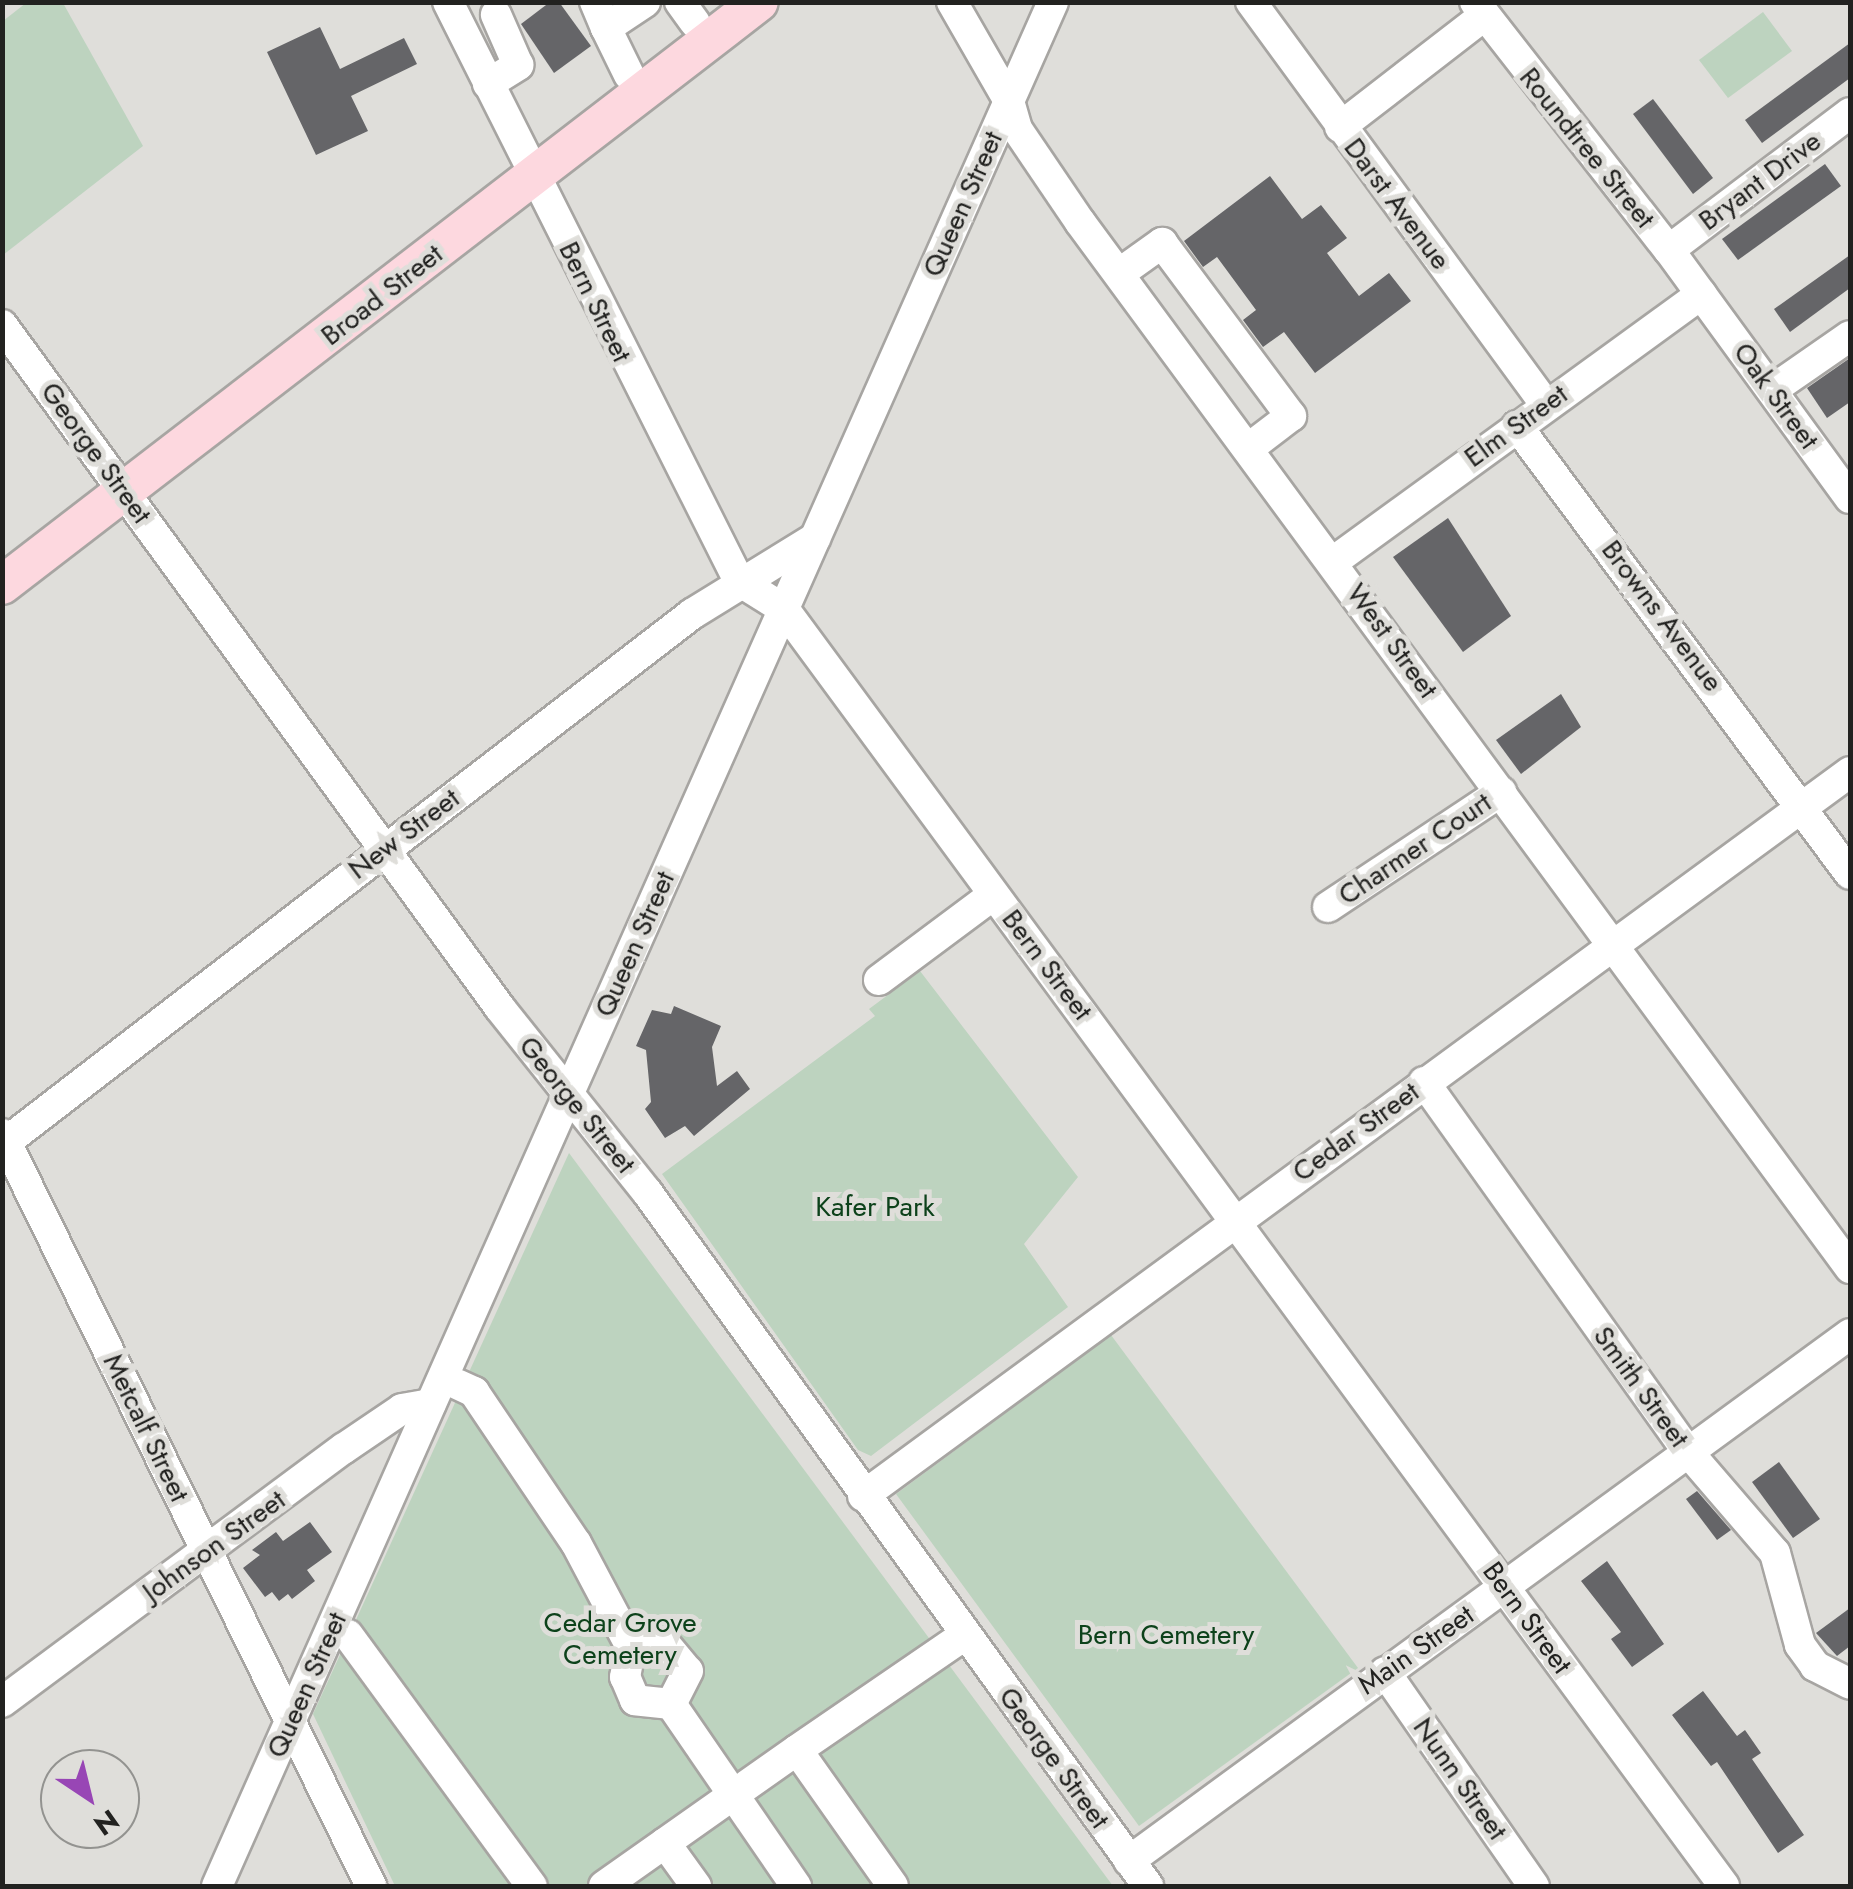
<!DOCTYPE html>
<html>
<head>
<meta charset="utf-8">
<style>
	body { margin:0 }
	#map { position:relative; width:1853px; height:1889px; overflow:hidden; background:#dfdeda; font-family:Jost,sans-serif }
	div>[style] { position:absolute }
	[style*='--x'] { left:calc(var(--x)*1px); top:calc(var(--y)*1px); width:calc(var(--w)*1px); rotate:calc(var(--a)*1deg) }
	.green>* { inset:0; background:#bdd3bf }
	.building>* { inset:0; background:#656568 }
	.roads { filter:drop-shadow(2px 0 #a7a5a2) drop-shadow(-2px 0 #a7a5a2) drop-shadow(0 2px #a7a5a2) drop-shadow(0 -2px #a7a5a2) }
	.minor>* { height:30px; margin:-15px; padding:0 15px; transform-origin:15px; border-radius:15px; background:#fff }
	.major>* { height:38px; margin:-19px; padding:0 19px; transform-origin:19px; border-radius:19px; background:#fdd8df }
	span { translate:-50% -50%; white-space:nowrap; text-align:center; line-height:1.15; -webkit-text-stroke:10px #dfdeda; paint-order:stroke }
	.street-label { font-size:28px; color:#222220 }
	.park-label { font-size:28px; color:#0d421b }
	.frame { position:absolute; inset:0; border:5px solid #222220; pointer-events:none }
	.north { position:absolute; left:40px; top:1749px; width:100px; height:100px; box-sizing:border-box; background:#dfdeda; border:2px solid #939390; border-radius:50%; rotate:145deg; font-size:28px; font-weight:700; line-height:40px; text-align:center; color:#222220 }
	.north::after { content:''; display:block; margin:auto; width:35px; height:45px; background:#9846b5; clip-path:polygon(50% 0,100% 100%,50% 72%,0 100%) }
</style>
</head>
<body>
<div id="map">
	<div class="green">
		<div style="clip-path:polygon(26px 3px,63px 3px,143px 146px,3px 255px,3px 21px)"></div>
		<div style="clip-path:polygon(1763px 12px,1792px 51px,1728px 98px,1699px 60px)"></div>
		<div style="clip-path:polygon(920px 971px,1078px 1177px,1024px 1244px,1068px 1307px,871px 1456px,858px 1450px,662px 1174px,875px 1016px,869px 1009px)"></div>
		<div style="clip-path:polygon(569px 1153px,1113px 1886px,395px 1886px,313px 1714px)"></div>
		<div style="clip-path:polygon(1111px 1335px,1358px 1668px,1139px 1826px,896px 1494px)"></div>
	</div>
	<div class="building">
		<div style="clip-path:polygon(550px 2px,559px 2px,591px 46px,554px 73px,521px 24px)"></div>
		<div style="clip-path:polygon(320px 27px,340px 69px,404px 38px,417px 64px,351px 96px,368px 131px,316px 155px,267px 52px)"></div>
		<div style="clip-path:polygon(1850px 43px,1850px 78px,1762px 143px,1745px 120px)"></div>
		<div style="clip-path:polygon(1653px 99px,1713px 178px,1693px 194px,1633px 114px)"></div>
		<div style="clip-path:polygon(1825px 164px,1841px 186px,1738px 260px,1722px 239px)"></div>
		<div style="clip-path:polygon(1270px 176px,1302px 219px,1321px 205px,1347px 238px,1327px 253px,1359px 296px,1389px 273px,1411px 301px,1315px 373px,1284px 332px,1263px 347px,1243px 320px,1256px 310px,1217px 257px,1203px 267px,1184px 241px)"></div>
		<div style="clip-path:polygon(1850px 255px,1850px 288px,1790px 332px,1774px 309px)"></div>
		<div style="clip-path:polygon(1850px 358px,1850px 402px,1827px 418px,1807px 388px)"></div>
		<div style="clip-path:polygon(1448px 518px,1511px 616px,1463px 652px,1393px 557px)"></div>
		<div style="clip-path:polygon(1561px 694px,1581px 727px,1521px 774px,1496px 740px)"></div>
		<div style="clip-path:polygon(674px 1006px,721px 1026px,712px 1047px,717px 1086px,737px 1071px,750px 1089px,694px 1136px,685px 1126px,665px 1138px,645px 1109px,651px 1102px,646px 1050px,636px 1046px,652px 1010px,671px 1014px)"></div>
		<div style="clip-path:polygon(1779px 1462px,1820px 1519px,1793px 1538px,1752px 1482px)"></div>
		<div style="clip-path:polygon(1697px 1491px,1731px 1530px,1717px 1540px,1686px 1499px)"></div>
		<div style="clip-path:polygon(310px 1522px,332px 1552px,307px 1570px,315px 1581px,292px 1599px,288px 1594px,279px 1601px,272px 1592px,265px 1597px,243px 1568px,260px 1555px,252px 1550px,276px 1532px,283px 1541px)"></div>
		<div style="clip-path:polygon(1607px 1561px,1664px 1644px,1632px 1667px,1611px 1639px,1621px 1632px,1581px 1581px)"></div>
		<div style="clip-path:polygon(1850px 1608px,1850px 1646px,1837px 1656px,1816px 1633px)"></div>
		<div style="clip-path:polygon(1703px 1691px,1737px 1736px,1745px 1730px,1761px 1753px,1752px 1759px,1804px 1835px,1778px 1853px,1717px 1762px,1711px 1766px,1672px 1715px)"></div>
	</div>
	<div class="roads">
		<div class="minor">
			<div style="--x:448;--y:2;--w:648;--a:63.32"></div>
			<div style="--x:739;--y:581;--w:53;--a:31.9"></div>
			<div style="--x:784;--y:609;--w:1586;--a:53.64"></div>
			<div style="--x:595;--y:2;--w:28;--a:67"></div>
			<div style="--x:606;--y:28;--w:47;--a:-33.7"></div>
			<div style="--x:680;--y:2;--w:26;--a:54"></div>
			<div style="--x:952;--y:2;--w:114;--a:60.1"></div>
			<div style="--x:1009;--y:101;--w:29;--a:74"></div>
			<div style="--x:1017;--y:129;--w:112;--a:55.9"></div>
			<div style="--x:1080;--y:222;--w:1299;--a:53.64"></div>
			<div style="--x:1251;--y:2;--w:498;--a:53.8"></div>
			<div style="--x:1475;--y:2;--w:315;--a:52"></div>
			<div style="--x:1669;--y:250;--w:307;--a:53.9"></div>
			<div style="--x:606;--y:28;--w:52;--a:63.9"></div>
			<div style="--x:488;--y:84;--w:36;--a:-32"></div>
			<div style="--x:518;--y:65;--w:55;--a:-113.7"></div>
			<div style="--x:1340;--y:127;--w:183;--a:-37.7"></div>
			<div style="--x:1669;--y:250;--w:227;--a:-37.1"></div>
			<div style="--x:1120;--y:273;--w:52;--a:-35.5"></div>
			<div style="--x:1162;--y:243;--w:216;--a:53.3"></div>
			<div style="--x:1291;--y:416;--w:53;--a:142.7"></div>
			<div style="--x:2;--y:325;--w:845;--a:53.9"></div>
			<div style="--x:500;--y:1008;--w:236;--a:51.4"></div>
			<div style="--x:647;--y:1192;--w:856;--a:54.17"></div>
			<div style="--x:1772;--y:390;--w:95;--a:-34.7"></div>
			<div style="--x:1517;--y:426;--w:558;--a:53.38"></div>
			<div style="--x:1334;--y:561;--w:454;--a:-36"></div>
			<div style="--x:1328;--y:907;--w:208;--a:-33.6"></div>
			<div style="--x:879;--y:980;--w:142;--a:-36.7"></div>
			<div style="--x:1424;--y:1082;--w:455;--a:54.5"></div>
			<div style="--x:1688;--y:1452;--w:133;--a:49.3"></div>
			<div style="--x:1775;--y:1553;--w:95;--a:74.8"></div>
			<div style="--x:1800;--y:1645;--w:26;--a:54"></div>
			<div style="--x:1815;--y:1666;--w:39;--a:27"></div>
			<div style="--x:2;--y:1134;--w:838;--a:63.86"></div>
			<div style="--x:2;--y:1145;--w:871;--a:-37.58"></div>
			<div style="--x:692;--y:614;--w:145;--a:-31.7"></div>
			<div style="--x:459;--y:1385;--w:17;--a:25"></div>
			<div style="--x:474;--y:1392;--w:182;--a:56"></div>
			<div style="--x:576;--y:1543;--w:118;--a:62.1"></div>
			<div style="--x:863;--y:1496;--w:1224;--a:-36.26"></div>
			<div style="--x:348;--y:1635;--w:311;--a:53.8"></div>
			<div style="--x:1385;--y:1672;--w:261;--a:55.2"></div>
			<div style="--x:2;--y:1702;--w:425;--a:-36.6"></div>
			<div style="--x:343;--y:1449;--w:71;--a:-34.1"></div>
			<div style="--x:402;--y:1409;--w:29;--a:-10"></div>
			<div style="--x:671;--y:1704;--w:36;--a:-174"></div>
			<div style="--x:635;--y:1700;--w:25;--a:-113"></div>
			<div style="--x:625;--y:1677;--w:31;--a:-79"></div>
			<div style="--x:631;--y:1647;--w:34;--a:-5"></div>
			<div style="--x:665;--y:1644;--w:35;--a:50"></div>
			<div style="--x:688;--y:1671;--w:37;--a:117"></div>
			<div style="--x:671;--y:1704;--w:221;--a:55.5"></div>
			<div style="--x:665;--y:1843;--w:53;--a:54.2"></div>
			<div style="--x:1129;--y:1861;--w:893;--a:-36.16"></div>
			<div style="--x:217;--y:1886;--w:2061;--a:-66.07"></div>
			<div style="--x:604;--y:1886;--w:236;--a:-35.2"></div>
			<div style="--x:893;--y:1886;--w:166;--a:-125.2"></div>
			<div style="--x:797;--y:1750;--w:204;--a:-34.4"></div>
		</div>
		<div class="major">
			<div style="--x:2;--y:585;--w:955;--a:-37.6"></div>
		</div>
	</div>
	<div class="street-label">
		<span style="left:1587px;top:148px;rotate:51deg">Roundtree Street</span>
		<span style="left:1760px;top:181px;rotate:-37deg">Bryant Drive</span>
		<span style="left:963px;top:204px;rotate:-66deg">Queen Street</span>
		<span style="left:1397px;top:204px;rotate:53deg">Darst Avenue</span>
		<span style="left:382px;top:295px;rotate:-38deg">Broad Street</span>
		<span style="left:595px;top:302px;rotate:64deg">Bern Street</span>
		<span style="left:1776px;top:396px;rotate:54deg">Oak Street</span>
		<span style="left:1516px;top:426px;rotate:-36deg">Elm Street</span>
		<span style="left:96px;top:453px;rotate:54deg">George Street</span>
		<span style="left:1662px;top:616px;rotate:53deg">Browns Avenue</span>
		<span style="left:1392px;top:641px;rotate:54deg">West Street</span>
		<span style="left:404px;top:834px;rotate:-37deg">New Street</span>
		<span style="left:1415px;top:849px;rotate:-34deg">Charmer Court</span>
		<span style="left:635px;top:944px;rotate:-66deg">Queen Street</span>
		<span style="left:1047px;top:965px;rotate:53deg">Bern Street</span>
		<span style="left:577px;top:1105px;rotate:51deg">George Street</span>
		<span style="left:1356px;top:1132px;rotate:-36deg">Cedar Street</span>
		<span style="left:1641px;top:1387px;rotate:54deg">Smith Street</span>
		<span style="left:146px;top:1428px;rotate:64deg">Metcalf Street</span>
		<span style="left:214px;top:1546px;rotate:-36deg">Johnson Street</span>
		<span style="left:1527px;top:1618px;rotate:54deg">Bern Street</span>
		<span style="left:1416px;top:1650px;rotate:-35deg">Main Street</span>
		<span style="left:307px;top:1685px;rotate:-66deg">Queen Street</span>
		<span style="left:1054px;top:1758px;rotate:54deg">George Street</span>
		<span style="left:1460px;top:1779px;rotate:55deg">Nunn Street</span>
	</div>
	<div class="park-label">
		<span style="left:875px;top:1207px">Kafer Park</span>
		<span style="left:620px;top:1639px">Cedar Grove<br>Cemetery</span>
		<span style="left:1166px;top:1635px">Bern Cemetery</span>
	</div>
	<div class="frame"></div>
	<div class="north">N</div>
</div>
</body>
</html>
